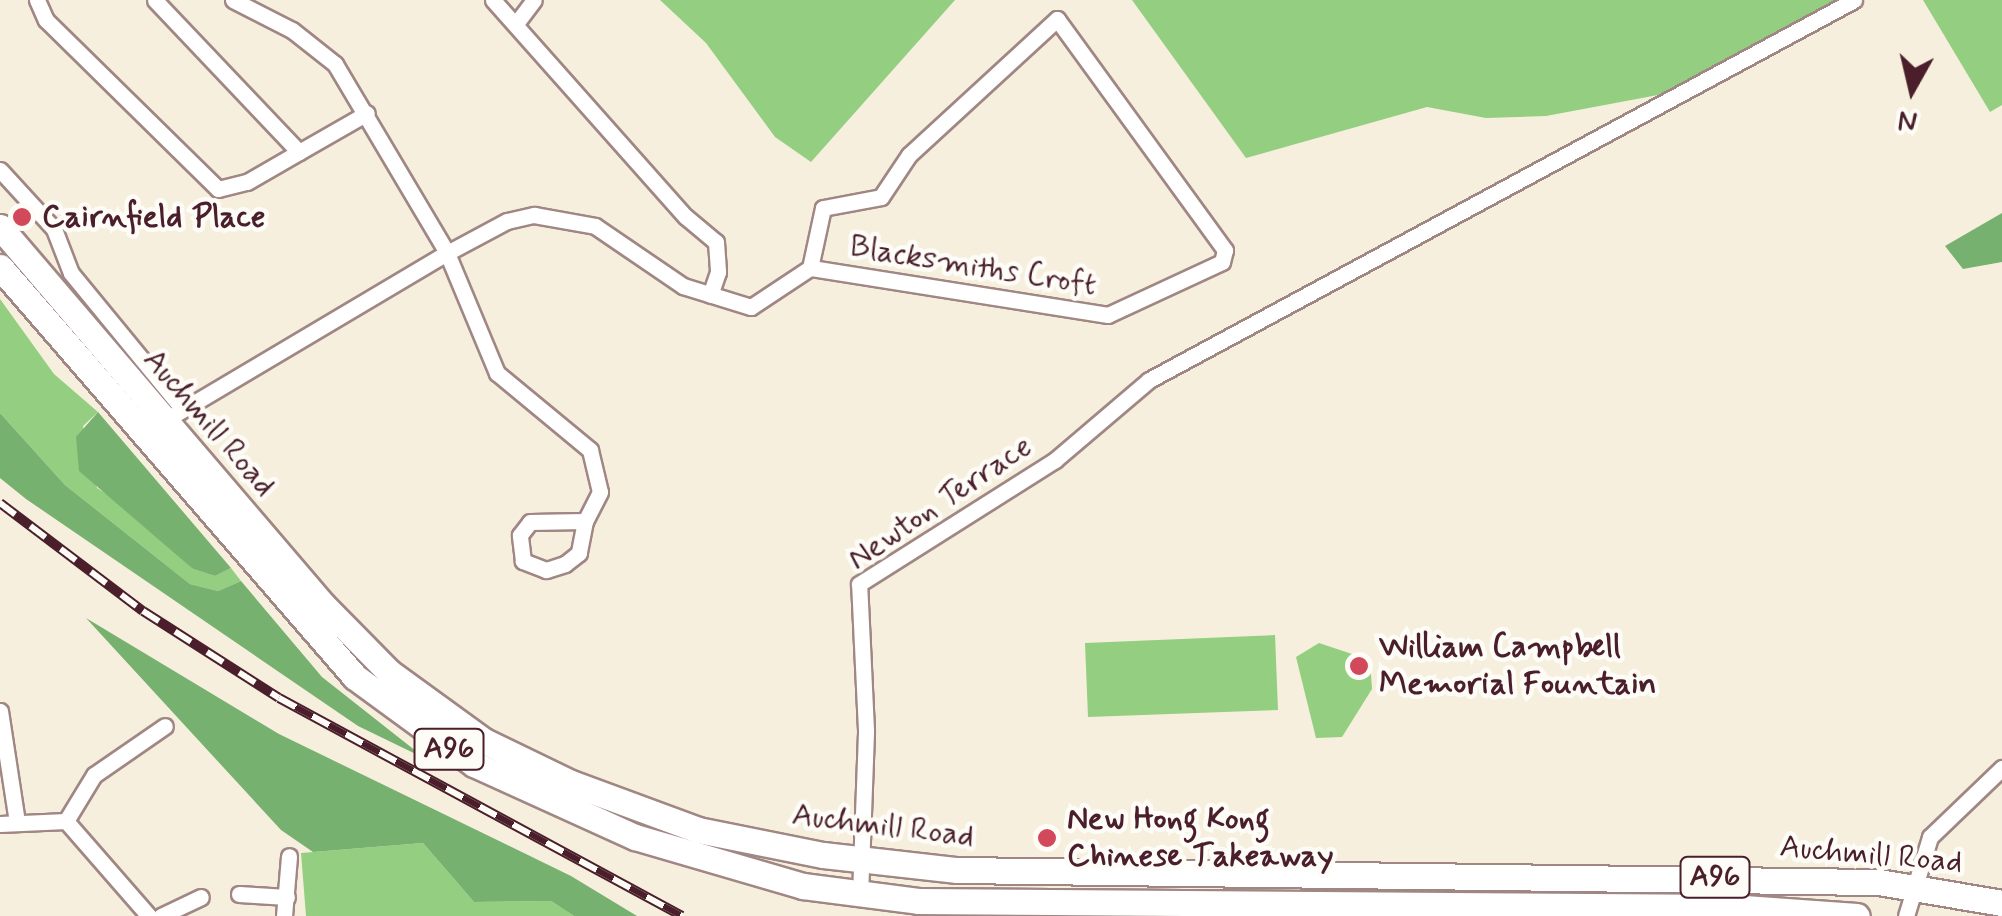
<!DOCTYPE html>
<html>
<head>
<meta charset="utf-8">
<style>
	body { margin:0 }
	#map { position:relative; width:2002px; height:916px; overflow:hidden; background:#f7efdd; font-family:Mynerve,sans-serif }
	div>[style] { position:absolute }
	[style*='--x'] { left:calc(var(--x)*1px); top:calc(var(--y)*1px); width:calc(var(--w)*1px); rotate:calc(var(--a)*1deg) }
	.green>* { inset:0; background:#94ce81 }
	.forest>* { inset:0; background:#77b16f }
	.roads { filter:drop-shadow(2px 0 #a08784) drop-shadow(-2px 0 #a08784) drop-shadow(0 2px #a08784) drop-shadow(0 -2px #a08784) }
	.minor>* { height:15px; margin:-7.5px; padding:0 7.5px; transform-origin:7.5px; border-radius:7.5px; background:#fff }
	.primary>* { height:25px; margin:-12.5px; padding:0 12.5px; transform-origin:12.5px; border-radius:12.5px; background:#fff }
	.rail>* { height:10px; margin-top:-5px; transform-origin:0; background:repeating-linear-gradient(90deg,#fdfcf7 0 19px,#4a1f2b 0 38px); box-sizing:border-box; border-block:2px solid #4a1f2b }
	.dots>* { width:28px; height:28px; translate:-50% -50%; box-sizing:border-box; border:5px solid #fdfcf7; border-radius:50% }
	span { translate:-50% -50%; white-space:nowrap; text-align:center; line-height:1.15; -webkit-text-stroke:9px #fdfcf7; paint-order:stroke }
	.shield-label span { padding:2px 8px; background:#fdfcf7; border:2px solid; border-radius:8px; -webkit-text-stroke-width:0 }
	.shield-label { font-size:30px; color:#4a1f2b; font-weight:700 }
	.poi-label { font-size:32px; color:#4a1f2b; font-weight:700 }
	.left { translate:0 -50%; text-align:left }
	.street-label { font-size:32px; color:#4a1f2b }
	.north { position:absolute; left:1862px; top:40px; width:100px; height:100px; -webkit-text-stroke:8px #fdfcf7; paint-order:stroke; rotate:188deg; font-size:28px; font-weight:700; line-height:40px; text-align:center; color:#4a1f2b }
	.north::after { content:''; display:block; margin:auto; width:35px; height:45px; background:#4a1f2b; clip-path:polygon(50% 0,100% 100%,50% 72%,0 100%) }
</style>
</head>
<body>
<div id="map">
	<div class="green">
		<div style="clip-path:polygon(660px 0,955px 0,811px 162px,775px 137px,706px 43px)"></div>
		<div style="clip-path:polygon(1132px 0,1835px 0,1674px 92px,1546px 116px,1486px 118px,1427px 107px,1246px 158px)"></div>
		<div style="clip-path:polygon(1923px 0,2002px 0,2002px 105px,1990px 112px)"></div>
		<div style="clip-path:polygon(0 299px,54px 374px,98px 412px,83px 426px,97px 488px,128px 507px,193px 569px,215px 576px,231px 568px,241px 581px,218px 591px,190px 584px,65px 485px,0 413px)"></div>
		<div style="clip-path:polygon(1275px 635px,1278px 710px,1088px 717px,1085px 643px)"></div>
		<div style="clip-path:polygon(1319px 643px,1370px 660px,1372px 689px,1342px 737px,1316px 738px,1296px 657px)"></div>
		<div style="clip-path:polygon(423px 843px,474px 902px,551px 901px,574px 916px,306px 916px,301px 853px)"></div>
	</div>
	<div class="forest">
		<div style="clip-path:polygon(2002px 213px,2002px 262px,1963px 269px,1945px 246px)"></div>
		<div style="clip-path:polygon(98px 412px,231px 568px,215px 576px,193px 569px,79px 471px,76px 437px)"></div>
		<div style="clip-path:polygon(0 413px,65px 485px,190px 584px,218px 591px,241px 581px,322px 677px,426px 759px,358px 726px,26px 499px,0 478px)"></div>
		<div style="clip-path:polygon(86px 618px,279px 734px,571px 876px,637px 916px,574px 916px,551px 901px,474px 902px,423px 843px,313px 852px,281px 830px)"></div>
	</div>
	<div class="roads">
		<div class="minor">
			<div style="--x:37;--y:0;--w:22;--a:66"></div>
			<div style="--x:46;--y:20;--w:241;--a:44.5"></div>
			<div style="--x:218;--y:189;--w:30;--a:-14"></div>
			<div style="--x:247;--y:182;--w:60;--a:-30"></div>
			<div style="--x:299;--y:152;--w:209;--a:-133.5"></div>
			<div style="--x:233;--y:0;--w:66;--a:27"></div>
			<div style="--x:292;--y:30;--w:55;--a:38.3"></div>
			<div style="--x:335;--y:64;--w:220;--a:59.3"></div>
			<div style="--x:447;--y:253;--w:130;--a:67.4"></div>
			<div style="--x:497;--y:373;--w:121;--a:39.6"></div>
			<div style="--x:590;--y:450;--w:43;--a:76.6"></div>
			<div style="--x:600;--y:492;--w:33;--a:117"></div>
			<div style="--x:493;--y:0;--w:290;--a:48.4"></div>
			<div style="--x:686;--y:217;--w:39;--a:40"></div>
			<div style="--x:716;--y:242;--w:30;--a:86"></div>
			<div style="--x:718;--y:272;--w:24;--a:109"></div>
			<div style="--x:518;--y:21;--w:26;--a:-53"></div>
			<div style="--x:299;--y:152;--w:78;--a:-29.8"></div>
			<div style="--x:0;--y:170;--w:80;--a:47.5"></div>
			<div style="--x:54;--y:229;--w:47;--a:68.9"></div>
			<div style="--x:71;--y:273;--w:173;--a:50.6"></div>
			<div style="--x:162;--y:422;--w:331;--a:-30.7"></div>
			<div style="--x:447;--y:253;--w:68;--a:-28.1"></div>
			<div style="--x:507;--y:221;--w:28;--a:-13"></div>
			<div style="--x:534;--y:215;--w:62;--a:10.2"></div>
			<div style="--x:595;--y:226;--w:107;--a:34.3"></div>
			<div style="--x:683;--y:286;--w:71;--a:17.2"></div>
			<div style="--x:751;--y:307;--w:71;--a:-33.5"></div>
			<div style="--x:810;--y:268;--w:61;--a:-77.8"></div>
			<div style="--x:823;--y:208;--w:59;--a:-10.7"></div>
			<div style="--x:881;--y:197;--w:50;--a:-56.3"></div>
			<div style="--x:909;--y:155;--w:201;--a:-42.6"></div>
			<div style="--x:1057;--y:19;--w:286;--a:54"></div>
			<div style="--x:1225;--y:250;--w:12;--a:104"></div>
			<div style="--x:1222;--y:262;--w:126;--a:155.1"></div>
			<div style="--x:1108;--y:315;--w:302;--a:-171"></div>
			<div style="--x:585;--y:521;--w:33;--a:101"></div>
			<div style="--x:579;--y:553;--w:18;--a:142"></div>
			<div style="--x:565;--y:564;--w:20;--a:162"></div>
			<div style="--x:546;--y:570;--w:25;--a:-159"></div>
			<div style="--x:523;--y:561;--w:26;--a:-97"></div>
			<div style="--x:520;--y:535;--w:16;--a:-52"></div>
			<div style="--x:530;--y:522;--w:55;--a:-1"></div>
			<div style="--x:0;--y:711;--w:112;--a:81.3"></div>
			<div style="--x:66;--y:821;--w:54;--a:-58.7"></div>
			<div style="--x:94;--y:775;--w:86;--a:-34.6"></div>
			<div style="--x:0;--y:824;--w:66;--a:-2.6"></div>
			<div style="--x:66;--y:821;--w:126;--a:48.9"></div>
			<div style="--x:239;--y:894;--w:48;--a:3.6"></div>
			<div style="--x:860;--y:896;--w:166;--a:-87.9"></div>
			<div style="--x:866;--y:730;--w:146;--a:-92.7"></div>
			<div style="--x:859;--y:584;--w:232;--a:-32.3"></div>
			<div style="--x:1055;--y:460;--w:123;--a:-40.4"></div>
			<div style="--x:1149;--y:380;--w:801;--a:-28.32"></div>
			<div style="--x:161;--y:916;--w:44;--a:-25.4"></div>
			<div style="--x:284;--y:916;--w:60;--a:-85.2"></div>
			<div style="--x:1906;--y:916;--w:83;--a:-73.1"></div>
			<div style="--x:1930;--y:837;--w:100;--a:-43.8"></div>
		</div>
		<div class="primary">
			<div style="--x:0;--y:227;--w:497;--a:49.5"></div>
			<div style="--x:323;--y:605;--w:94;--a:45.4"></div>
			<div style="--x:389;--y:672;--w:117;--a:36"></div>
			<div style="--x:484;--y:741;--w:97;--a:25.8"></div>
			<div style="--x:571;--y:783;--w:135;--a:20.3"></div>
			<div style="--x:698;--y:830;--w:127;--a:11.3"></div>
			<div style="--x:823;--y:855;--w:135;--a:6.4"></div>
			<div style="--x:957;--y:870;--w:922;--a:0.75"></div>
			<div style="--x:1879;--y:882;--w:125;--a:9.7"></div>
			<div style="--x:0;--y:267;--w:542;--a:49.11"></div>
			<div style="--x:355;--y:677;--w:147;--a:36.2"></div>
			<div style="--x:474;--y:764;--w:177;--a:24.4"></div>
			<div style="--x:635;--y:837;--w:175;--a:16.3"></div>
			<div style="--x:803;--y:886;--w:116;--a:7.4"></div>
			<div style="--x:918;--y:901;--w:812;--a:0.42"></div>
			<div style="--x:1730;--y:907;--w:127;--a:4.1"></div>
		</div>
	</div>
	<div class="rail">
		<div style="--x:0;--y:503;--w:179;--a:37.1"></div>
		<div style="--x:143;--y:611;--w:161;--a:32.6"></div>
		<div style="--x:279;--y:698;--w:458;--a:28.4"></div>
	</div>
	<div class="dots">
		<div style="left:22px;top:217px;background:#d1495b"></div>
		<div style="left:1359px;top:666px;background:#d1495b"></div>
		<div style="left:1047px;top:838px;background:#d1495b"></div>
	</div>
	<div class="shield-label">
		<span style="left:449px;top:749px">A96</span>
		<span style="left:1715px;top:877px">A96</span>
	</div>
	<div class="poi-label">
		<span class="left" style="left:42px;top:217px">Cairnfield Place</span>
		<span class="left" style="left:1379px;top:666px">William Campbell<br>Memorial Fountain</span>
		<span class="left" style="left:1067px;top:838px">New Hong Kong<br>Chinese Takeaway</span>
	</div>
	<div class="street-label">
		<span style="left:973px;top:266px;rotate:9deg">Blacksmiths Croft</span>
		<span style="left:209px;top:423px;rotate:49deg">Auchmill Road</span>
		<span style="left:940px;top:503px;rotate:-34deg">Newton Terrace</span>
		<span style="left:883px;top:826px;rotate:7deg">Auchmill Road</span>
		<span style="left:1871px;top:855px;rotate:5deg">Auchmill Road</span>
	</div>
	<div class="north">N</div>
</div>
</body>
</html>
